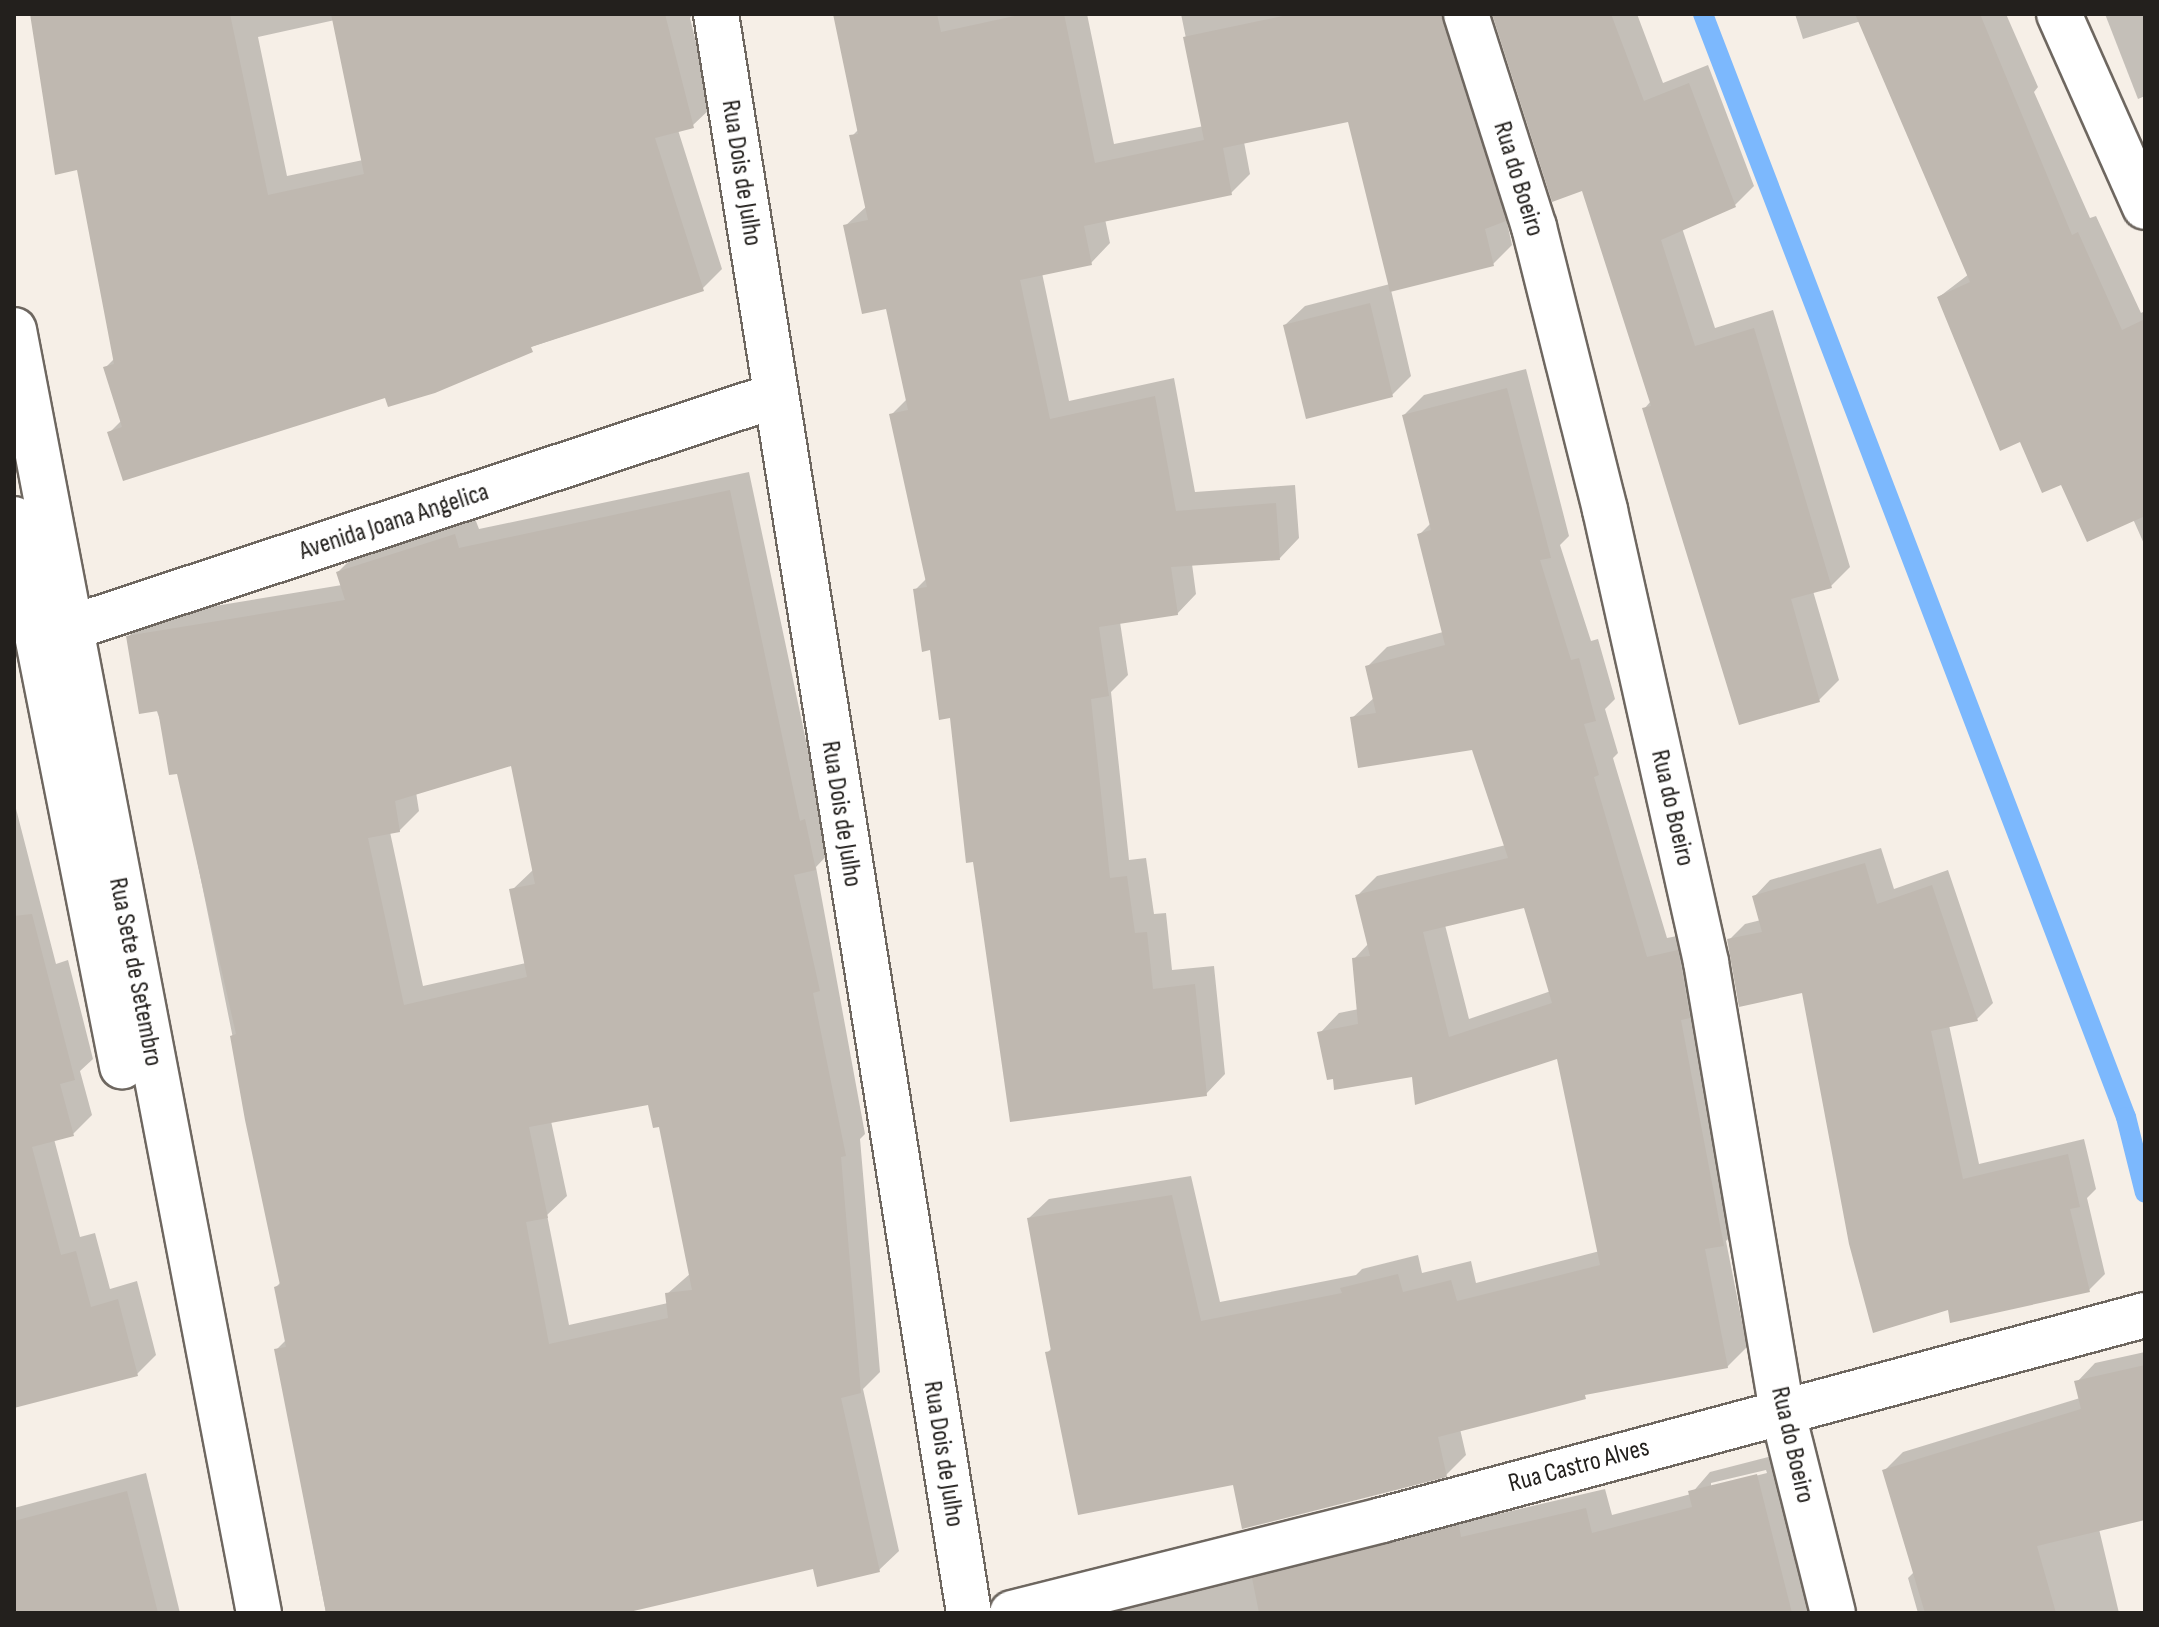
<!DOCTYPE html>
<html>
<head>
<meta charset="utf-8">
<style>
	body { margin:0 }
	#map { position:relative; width:2159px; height:1627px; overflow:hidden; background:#f6efe7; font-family:"Sofia Sans Condensed",sans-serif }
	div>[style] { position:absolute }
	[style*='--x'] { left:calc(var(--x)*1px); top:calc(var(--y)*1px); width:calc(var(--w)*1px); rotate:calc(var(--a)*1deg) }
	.shadow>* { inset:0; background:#0003 }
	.stream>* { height:20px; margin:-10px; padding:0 10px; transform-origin:10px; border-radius:10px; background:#7cb8fd }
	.building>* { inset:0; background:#bfb8b0 }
	.roads { filter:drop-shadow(2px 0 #6e6760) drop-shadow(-2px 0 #6e6760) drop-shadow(0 2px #6e6760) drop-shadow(0 -2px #6e6760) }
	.minor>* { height:44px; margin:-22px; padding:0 22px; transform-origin:22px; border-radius:22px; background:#fff }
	span { translate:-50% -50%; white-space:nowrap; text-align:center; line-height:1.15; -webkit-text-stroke:8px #fff; paint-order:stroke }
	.street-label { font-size:26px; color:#23201d }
	.frame { position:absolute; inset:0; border:16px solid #23201d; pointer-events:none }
</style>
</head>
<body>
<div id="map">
	<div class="shadow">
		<div style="clip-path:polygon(evenodd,32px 14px,693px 14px,690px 18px,712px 107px,692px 126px,678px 130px,722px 269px,702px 289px,386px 396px,110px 432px,122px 420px,105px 368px,115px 358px,78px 168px,57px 172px,32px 14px,335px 20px,363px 160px,287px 176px,258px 37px,335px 20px)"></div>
		<div style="clip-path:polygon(835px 14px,1087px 14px,1114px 144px,1204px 126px,1181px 14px,1465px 14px,1524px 199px,1506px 218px,1512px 245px,1493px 264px,1391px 290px,1411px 376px,1392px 395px,1285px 325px,1305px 306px,1390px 284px,1350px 120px,1244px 142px,1250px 174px,1231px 193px,1105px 219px,1110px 243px,1091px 263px,1042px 273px,1069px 401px,1174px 378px,1195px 492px,1295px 485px,1299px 538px,1280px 558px,1192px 564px,1196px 594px,1177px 614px,1120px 622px,1128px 675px,1111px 692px,1129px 860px,1146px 858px,1154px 914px,1166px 913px,1172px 970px,1214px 966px,1225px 1074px,1206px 1094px,952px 716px,915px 590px,927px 578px,892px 414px,907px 399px,888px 307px,845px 226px,867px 206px,852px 136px,859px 129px)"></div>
		<div style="clip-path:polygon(1494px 14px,1637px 14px,1663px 83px,1708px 65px,1754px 186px,1735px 205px,1682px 228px,1715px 328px,1773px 310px,1850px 567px,1831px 586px,1813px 591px,1839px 680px,1819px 700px,1644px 409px,1651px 401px,1583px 188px)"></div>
		<div style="clip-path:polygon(1795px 14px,2006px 14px,2038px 87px,2034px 92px,2090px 218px,2096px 216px,2141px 313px,2145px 311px,2145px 546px,2133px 519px,2062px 482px,2021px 439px,1939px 297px,1969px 274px,1861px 21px,1803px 39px)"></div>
		<div style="clip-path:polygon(2105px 14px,2145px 14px,2145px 96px,2138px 99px)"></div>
		<div style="clip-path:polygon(evenodd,1526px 369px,1569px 536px,1560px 545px,1591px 641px,1598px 639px,1615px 699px,1605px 709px,1618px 753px,1613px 758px,1667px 938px,1697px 932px,1743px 1224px,1726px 1241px,1747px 1347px,1727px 1367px,1591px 1392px,1460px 1429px,1466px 1455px,1446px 1475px,1235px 1482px,1048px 1352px,1052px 1348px,1029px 1218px,1049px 1199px,1191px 1176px,1220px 1302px,1356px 1275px,1362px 1269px,1418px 1255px,1422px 1273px,1471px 1261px,1476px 1283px,1600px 1251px,1558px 1056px,1414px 1074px,1320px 1033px,1339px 1013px,1359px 1009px,1354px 959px,1369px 943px,1357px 896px,1377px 876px,1506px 845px,1473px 748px,1352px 718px,1375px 697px,1367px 667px,1387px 647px,1443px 632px,1419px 535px,1431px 523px,1404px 415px,1424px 395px,1526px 369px,1525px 905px,1551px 991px,1469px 1019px,1445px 925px,1525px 905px)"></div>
		<div style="clip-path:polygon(evenodd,749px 472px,819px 802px,834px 848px,816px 867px,865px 1134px,860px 1139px,880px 1372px,863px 1389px,899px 1551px,879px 1570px,814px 1566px,615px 1613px,326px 1613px,276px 1350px,287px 1339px,276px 1287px,282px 1281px,179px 771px,129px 636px,148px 617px,342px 585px,338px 572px,358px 552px,474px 516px,479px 529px,749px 472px,512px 763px,534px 869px,512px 890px,526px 963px,423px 986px,390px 832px,399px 831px,419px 811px,416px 792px,512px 763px,749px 472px,650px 1103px,660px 1125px,691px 1273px,667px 1294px,668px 1303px,569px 1325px,547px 1215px,567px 1196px,551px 1121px,650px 1103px)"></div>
		<div style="clip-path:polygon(14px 801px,56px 964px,68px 960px,93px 1059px,80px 1071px,92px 1115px,73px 1134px,54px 1139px,80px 1237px,95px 1233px,110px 1289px,137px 1281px,156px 1355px,137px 1374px,14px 1406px)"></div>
		<div style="clip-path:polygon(1881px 848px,1894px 889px,1948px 870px,1993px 1003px,1977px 1019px,1949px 1025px,1979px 1164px,2084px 1139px,2096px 1189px,2087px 1198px,2105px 1274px,2089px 1290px,1949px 1308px,1804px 991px,1729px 940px,1745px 924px,1761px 920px,1754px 897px,1770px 880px)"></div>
		<div style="clip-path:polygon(2145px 1352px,2145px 1518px,2099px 1529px,2119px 1613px,1918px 1613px,1908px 1578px,1915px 1571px,1884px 1471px,1903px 1452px,2080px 1398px,2077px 1382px,2095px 1363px)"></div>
		<div style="clip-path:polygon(evenodd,1776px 1455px,1816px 1613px,1107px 1613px,1121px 1599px,1478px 1507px,1481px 1518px,1605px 1489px,1612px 1515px,1691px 1494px,1710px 1472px,1776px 1455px,1766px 1470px,1767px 1473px,1711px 1487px,1711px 1483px,1766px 1470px)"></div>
		<div style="clip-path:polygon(146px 1473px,180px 1613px,14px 1613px,14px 1508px)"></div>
	</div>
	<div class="stream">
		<div style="--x:1703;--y:14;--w:1181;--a:69.02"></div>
		<div style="--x:2126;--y:1117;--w:78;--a:76"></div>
	</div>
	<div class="building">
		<div style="clip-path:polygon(30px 14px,230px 14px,268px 195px,364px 174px,331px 14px,665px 14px,694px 128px,655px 138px,704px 291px,531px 347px,533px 352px,435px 393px,388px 407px,385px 398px,123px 481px,107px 432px,122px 427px,103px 367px,114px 364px,77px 170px,55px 175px)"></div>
		<div style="clip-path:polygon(833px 14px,937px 14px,941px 32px,1024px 14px,1064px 14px,1095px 163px,1204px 140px,1183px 37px,1292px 14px,1442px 14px,1506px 221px,1485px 229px,1494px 266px,1390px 292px,1348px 122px,1223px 148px,1232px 195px,1084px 226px,1092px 265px,1020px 280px,1050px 419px,1155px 396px,1176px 511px,1276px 503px,1280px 560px,1171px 567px,1178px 615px,1099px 627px,1109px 696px,1091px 699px,1110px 878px,1127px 876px,1135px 933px,1147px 932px,1153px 989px,1195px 984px,1207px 1096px,1010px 1122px,973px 862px,966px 863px,950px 718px,939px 720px,930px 650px,922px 652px,913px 589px,927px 587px,889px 414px,908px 410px,886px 309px,862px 314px,843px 225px,868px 220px,849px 135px,858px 134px)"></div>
		<div style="clip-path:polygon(1492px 14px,1611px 14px,1644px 101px,1689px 83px,1736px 207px,1661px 240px,1695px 346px,1754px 328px,1832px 588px,1791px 599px,1820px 702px,1739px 725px,1642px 408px,1651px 406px,1582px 191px,1552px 202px)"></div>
		<div style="clip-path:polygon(1855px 14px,1980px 14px,2072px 235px,2078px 232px,2122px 330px,2145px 319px,2145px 516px,2087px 542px,2061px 485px,2042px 493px,2020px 442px,2000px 451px,1937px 297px,1970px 282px)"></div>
		<div style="clip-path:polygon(1370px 303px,1393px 397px,1306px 419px,1283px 325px)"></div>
		<div style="clip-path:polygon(evenodd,1507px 388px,1551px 558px,1540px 560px,1571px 660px,1579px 658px,1596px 721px,1584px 724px,1599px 775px,1594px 777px,1647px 957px,1678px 950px,1690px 1018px,1681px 1020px,1724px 1246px,1705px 1249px,1728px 1368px,1585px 1395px,1586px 1399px,1438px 1437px,1447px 1477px,1242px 1529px,1233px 1485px,1078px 1515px,1045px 1352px,1051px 1351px,1027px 1218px,1172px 1195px,1201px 1321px,1342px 1293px,1340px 1288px,1398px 1274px,1403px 1292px,1451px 1280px,1457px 1301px,1600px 1265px,1557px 1059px,1415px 1105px,1412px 1077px,1334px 1090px,1333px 1079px,1327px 1080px,1317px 1032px,1358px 1024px,1352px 958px,1370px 956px,1355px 895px,1508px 858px,1472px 750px,1358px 768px,1350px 717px,1376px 713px,1365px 666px,1445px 645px,1417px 534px,1431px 530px,1402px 415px,1507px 388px,1524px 908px,1552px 1003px,1449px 1037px,1423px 932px,1524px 908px)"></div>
		<div style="clip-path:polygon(evenodd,730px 490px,800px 821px,805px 819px,816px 870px,794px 875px,820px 991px,813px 993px,846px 1156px,841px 1157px,861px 1393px,841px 1398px,880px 1572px,817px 1587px,813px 1569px,625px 1613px,326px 1613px,274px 1349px,286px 1347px,274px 1287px,280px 1285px,245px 1120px,230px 1036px,236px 1034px,177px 774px,169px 775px,158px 711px,139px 714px,126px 636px,345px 600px,336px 572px,455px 534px,459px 548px,730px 490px,511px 766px,535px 884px,509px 889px,527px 977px,404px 1005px,368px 838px,400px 832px,395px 801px,511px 766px,730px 490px,648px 1105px,653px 1128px,659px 1127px,692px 1290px,665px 1293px,668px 1318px,549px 1344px,526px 1222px,548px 1218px,529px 1127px,648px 1105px)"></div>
		<div style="clip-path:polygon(1865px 863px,1877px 904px,1932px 885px,1978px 1021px,1931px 1031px,1963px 1179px,2068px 1154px,2080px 1207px,2070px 1209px,2090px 1292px,1950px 1323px,1948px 1310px,1873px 1333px,1849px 1244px,1802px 993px,1739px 1007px,1727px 939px,1762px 932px,1752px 896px)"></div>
		<div style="clip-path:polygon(32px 914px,75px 1080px,60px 1084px,74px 1136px,32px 1147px,61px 1255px,76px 1251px,91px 1307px,118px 1299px,138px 1376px,14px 1408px,14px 916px)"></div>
		<div style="clip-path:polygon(2145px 1365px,2145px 1520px,2037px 1546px,2056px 1613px,1925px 1613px,1882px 1470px,2081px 1409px,2074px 1381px)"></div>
		<div style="clip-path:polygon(1757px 1474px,1792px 1613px,1259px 1613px,1252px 1578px,1459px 1525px,1461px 1537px,1586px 1508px,1592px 1533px,1692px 1507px,1688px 1491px)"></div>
		<div style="clip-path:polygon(127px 1491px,158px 1613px,14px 1613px,14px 1521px)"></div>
	</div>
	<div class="roads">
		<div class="minor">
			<div style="--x:716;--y:14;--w:1619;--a:81.01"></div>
			<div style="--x:1466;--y:14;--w:224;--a:72.3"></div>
			<div style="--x:1534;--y:227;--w:292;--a:75.9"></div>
			<div style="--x:1605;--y:510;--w:463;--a:77.4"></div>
			<div style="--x:1706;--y:962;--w:454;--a:80.4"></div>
			<div style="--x:1782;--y:1410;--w:209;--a:75.9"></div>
			<div style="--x:2059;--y:14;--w:211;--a:66"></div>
			<div style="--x:14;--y:330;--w:1306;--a:79.19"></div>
			<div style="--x:14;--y:519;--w:558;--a:78.83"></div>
			<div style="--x:43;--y:637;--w:770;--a:-18.25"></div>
			<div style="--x:1012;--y:1613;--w:382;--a:-14.1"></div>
			<div style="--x:1382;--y:1520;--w:790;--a:-15.04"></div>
		</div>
	</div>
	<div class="street-label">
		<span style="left:741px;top:173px;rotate:81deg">Rua Dois de Julho</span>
		<span style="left:1518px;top:179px;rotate:73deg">Rua do Boeiro</span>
		<span style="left:394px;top:522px;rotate:-18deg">Avenida Joana Angelica</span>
		<span style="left:1672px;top:808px;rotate:77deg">Rua do Boeiro</span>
		<span style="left:841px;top:814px;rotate:81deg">Rua Dois de Julho</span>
		<span style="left:135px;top:972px;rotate:79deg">Rua Sete de Setembro</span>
		<span style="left:1792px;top:1445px;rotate:77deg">Rua do Boeiro</span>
		<span style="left:943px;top:1454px;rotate:81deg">Rua Dois de Julho</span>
		<span style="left:1579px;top:1466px;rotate:-15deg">Rua Castro Alves</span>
	</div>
	<div class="frame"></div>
</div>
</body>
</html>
